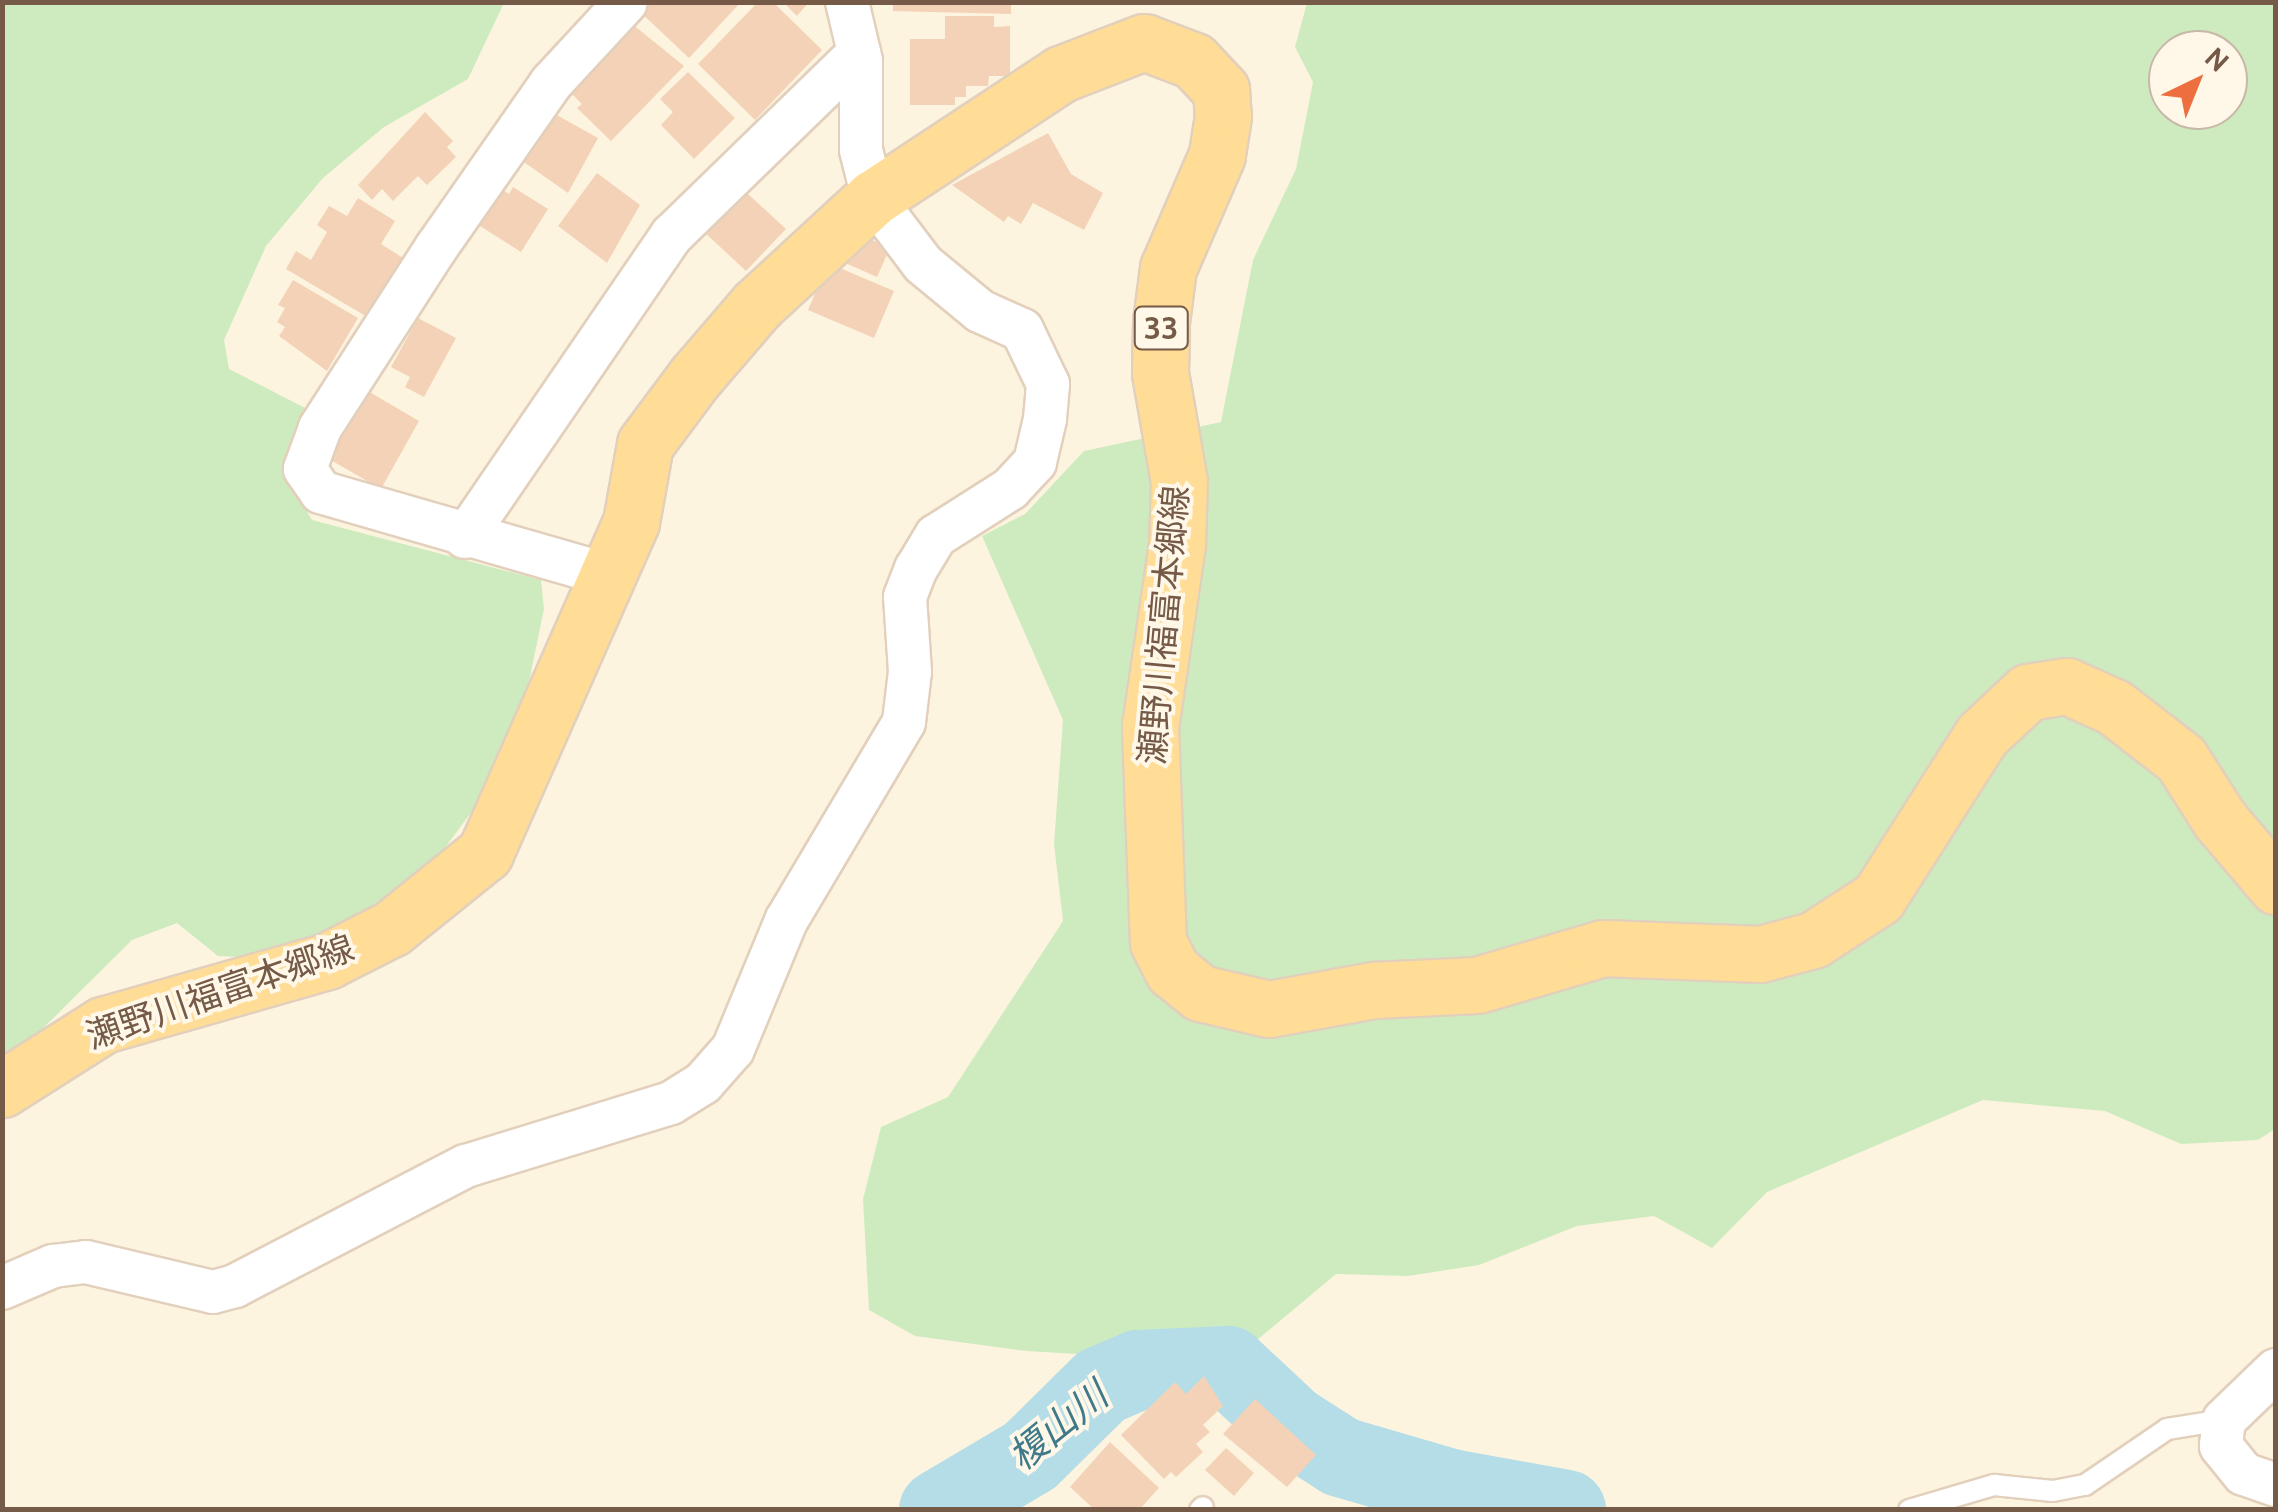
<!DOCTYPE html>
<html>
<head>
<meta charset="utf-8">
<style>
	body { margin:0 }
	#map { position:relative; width:2278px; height:1512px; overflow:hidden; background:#fdf4e0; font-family:Cabin,"Noto Sans JP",sans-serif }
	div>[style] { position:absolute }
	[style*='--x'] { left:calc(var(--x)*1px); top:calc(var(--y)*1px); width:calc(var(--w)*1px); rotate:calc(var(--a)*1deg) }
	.green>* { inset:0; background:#ceebbf }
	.river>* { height:80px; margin:-40px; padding:0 40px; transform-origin:40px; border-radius:40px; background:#b4dde7 }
	.building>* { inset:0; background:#f4d2b7 }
	.roads { filter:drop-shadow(2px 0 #e2d0bc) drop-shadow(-2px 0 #e2d0bc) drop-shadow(0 2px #e2d0bc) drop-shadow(0 -2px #e2d0bc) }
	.lane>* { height:20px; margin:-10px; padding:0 10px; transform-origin:10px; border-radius:10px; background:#fff }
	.street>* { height:42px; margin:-21px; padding:0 21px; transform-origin:21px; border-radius:21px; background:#fff }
	.primary>* { height:55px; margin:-27.5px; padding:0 27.5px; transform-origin:27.5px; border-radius:27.5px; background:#ffdd96 }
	span { translate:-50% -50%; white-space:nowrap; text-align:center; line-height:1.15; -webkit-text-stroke:8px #fff7e8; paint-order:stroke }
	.shield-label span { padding:2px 8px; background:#fff7e8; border:2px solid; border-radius:8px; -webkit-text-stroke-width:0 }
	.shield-label { font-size:32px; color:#755a47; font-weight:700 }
	.street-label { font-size:35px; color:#755a47 }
	.water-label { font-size:38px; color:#3f7a8a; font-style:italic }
	.frame { position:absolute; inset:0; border:5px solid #755a47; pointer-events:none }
	.north { position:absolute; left:2148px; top:30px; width:100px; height:100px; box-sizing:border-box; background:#fff7e8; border:2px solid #c8b8a8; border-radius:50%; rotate:43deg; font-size:28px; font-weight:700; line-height:40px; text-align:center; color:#755a47 }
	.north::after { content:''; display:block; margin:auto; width:35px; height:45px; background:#ed6f3f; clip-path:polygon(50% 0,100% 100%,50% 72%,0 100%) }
</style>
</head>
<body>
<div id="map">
	<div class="green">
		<div style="clip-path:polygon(3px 3px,504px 3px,468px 79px,384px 127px,323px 178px,266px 246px,224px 340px,229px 369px,309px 410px,291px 484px,312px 520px,541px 580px,544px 609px,530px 677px,493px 783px,421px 880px,344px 933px,260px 958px,218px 956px,177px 923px,132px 940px,3px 1068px)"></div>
		<div style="clip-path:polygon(evenodd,1307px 3px,2275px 3px,2275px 1129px,2258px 1140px,2181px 1144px,2105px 1111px,1983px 1100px,1767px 1192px,1712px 1248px,1654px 1216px,1577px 1226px,1479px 1265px,1408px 1276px,1336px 1274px,1244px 1351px,1179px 1360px,1026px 1351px,915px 1336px,869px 1310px,863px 1199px,881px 1127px,948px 1097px,1063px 921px,1054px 844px,1063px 720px,982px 536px,1025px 514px,1084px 451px,1221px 422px,1253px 260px,1296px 169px,1313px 82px,1295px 47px,1307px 3px,2168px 50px,2228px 50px,2228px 110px,2168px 110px,2168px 50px)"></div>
	</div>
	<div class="river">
		<div style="--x:939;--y:1510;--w:106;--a:-30.7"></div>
		<div style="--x:1030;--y:1456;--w:100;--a:-44.6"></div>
		<div style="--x:1101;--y:1386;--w:40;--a:-23.4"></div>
		<div style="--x:1138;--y:1370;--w:90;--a:-2.5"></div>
		<div style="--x:1228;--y:1366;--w:86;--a:43.1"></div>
		<div style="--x:1291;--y:1425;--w:59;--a:32.6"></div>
		<div style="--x:1341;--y:1457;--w:115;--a:16.2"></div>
		<div style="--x:1451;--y:1489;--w:117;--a:10.3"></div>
	</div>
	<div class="building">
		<div style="clip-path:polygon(645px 2px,741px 2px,689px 58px,638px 10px)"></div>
		<div style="clip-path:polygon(758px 2px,773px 2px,822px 50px,755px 120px,698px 64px)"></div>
		<div style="clip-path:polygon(783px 2px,809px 2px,797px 16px)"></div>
		<div style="clip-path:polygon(893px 2px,1011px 2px,1011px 14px,893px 11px)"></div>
		<div style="clip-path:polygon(945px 16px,994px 16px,994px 27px,1010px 26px,1010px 76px,989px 76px,988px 86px,966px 86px,966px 97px,955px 97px,955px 105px,910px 105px,910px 39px,945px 39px)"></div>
		<div style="clip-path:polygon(626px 19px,684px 66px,611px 141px,577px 108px,582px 104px,571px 93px,617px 45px,609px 37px)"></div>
		<div style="clip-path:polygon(688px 72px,735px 118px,694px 159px,661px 125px,673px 112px,660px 99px)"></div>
		<div style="clip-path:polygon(546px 109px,598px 138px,568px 193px,518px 158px)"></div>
		<div style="clip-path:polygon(425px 112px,453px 141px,447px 147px,456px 157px,427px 185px,418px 176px,393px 201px,382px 189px,372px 200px,358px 185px)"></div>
		<div style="clip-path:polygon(1048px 133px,1071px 174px,1103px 193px,1084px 230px,1033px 203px,1021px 224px,1008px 216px,1004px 222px,952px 185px)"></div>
		<div style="clip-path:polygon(597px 173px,640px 205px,607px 263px,558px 226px)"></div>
		<div style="clip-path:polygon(494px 184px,509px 194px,513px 187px,548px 209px,521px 252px,472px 221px)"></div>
		<div style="clip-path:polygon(747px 193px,786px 229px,746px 271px,703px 231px)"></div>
		<div style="clip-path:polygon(358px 198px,395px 221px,381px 244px,403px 258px,374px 321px,286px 269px,296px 251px,311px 260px,327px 232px,317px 225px,329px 206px,347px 216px)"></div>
		<div style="clip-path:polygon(857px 233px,890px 248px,877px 277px,843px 262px)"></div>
		<div style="clip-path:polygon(828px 263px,894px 291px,874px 338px,808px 310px)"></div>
		<div style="clip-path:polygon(293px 280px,358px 318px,327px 371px,279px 336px,285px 327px,277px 322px,285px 308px,278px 305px)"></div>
		<div style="clip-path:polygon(418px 318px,456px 338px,424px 397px,405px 387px,410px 377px,391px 367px)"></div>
		<div style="clip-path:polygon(361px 387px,419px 421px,381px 489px,322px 455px)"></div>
		<div style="clip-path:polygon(1204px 1376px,1223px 1406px,1203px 1425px,1210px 1432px,1196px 1444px,1203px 1452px,1176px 1477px,1171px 1472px,1164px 1479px,1121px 1435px,1175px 1382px,1186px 1394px)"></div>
		<div style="clip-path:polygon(1255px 1399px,1316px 1455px,1287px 1487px,1223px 1434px)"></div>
		<div style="clip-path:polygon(1110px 1442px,1159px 1488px,1139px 1510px,1095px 1510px,1070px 1487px)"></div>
		<div style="clip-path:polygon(1226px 1448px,1254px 1473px,1234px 1496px,1205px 1470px)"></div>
	</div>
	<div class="roads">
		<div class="lane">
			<div style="--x:1200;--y:1510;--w:4;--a:-45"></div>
			<div style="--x:1909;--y:1510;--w:89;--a:-16.4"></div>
			<div style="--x:1994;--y:1485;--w:59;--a:5.8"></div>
			<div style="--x:2053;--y:1491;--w:33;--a:-11"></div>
			<div style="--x:2085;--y:1485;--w:99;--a:-34.3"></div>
			<div style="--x:2167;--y:1429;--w:58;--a:-9"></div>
		</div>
		<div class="street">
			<div style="--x:465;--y:537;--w:366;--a:-55.6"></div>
			<div style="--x:672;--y:235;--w:261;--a:-44.2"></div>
			<div style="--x:608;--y:575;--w:299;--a:-163.9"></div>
			<div style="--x:321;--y:492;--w:28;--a:-125"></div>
			<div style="--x:305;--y:469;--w:44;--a:-69.9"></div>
			<div style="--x:320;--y:428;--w:214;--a:-57.2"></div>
			<div style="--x:436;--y:248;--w:201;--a:-55.1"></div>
			<div style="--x:551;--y:83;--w:110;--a:-47.2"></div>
			<div style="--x:2;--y:1288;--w:56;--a:-23.3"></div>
			<div style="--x:53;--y:1266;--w:33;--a:-7"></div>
			<div style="--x:86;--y:1262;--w:130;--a:13.3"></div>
			<div style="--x:213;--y:1292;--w:23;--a:-15"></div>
			<div style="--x:235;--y:1286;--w:260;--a:-27.5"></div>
			<div style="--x:466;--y:1166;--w:214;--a:-17.1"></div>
			<div style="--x:671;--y:1103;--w:38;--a:-32"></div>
			<div style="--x:703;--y:1083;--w:45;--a:-48.6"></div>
			<div style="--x:733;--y:1049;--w:139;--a:-67.5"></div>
			<div style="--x:786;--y:921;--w:231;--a:-59.3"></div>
			<div style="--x:904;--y:722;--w:50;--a:-83.2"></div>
			<div style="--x:910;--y:672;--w:75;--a:-93.8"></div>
			<div style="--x:905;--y:597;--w:30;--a:-69"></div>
			<div style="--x:916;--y:569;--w:39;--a:-59"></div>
			<div style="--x:936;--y:536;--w:88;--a:-32.4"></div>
			<div style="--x:1010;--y:489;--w:37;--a:-47"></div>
			<div style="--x:1035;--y:462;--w:44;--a:-76.9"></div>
			<div style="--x:1045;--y:419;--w:35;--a:-85"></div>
			<div style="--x:1048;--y:384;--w:60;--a:-115.7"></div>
			<div style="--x:1022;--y:330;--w:46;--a:-155.7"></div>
			<div style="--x:980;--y:311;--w:74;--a:-140.5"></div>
			<div style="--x:923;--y:264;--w:83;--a:-127.1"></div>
			<div style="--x:873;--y:198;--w:49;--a:-104"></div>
			<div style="--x:861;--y:150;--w:89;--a:-90"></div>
			<div style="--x:861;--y:61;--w:61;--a:-103.3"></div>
			<div style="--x:2276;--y:1370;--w:72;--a:136.1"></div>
			<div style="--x:2224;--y:1420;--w:26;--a:97"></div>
			<div style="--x:2221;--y:1446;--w:36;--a:51"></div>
			<div style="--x:2244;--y:1474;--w:34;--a:19"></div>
		</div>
		<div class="primary">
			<div style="--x:2;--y:1089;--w:120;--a:-32.4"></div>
			<div style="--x:103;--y:1025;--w:233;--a:-15.9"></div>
			<div style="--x:327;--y:961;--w:73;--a:-26.9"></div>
			<div style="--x:392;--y:928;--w:119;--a:-38.9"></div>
			<div style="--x:485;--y:853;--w:362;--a:-66.2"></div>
			<div style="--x:631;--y:522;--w:79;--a:-79.8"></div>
			<div style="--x:645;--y:444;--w:84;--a:-53.3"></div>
			<div style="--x:695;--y:377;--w:95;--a:-49.3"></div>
			<div style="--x:757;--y:305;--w:158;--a:-42.7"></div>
			<div style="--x:873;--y:198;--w:225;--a:-33.4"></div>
			<div style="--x:1061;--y:74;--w:89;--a:-21.1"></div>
			<div style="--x:1144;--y:42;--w:53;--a:20.8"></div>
			<div style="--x:1194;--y:61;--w:40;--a:47"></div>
			<div style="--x:1221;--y:90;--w:26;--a:86"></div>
			<div style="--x:1223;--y:116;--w:39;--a:99"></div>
			<div style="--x:1217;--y:155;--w:123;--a:113.4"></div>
			<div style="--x:1168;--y:268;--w:54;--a:97.4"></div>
			<div style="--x:1161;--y:322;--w:51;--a:91.1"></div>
			<div style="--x:1160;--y:373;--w:111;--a:80.1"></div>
			<div style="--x:1179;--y:482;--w:62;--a:91.8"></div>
			<div style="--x:1177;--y:544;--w:184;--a:98.4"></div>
			<div style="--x:1150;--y:726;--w:216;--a:87.9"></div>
			<div style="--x:1158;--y:942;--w:33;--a:63"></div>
			<div style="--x:1173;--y:971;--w:35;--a:39"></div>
			<div style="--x:1200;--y:993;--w:71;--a:13.1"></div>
			<div style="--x:1269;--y:1009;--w:107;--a:-10.3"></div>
			<div style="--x:1374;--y:990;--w:103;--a:-2.8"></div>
			<div style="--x:1477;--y:985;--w:131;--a:-16.4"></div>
			<div style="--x:1603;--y:948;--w:157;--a:2.2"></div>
			<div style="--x:1760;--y:954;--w:55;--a:-14.8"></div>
			<div style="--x:1813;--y:940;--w:77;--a:-32.9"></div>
			<div style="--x:1878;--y:898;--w:193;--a:-57.5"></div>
			<div style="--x:1982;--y:735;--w:63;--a:-43.1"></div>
			<div style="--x:2028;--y:692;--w:39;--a:-9"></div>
			<div style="--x:2067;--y:686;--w:51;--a:24.1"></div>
			<div style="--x:2114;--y:707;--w:85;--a:37.8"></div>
			<div style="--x:2181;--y:759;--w:72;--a:57.4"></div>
			<div style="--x:2220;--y:820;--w:87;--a:49.7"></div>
		</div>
	</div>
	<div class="shield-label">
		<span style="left:1161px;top:328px">33</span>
	</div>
	<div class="street-label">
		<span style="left:1164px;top:625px;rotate:-85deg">瀬野川福富本郷線</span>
		<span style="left:220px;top:992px;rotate:-19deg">瀬野川福富本郷線</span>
	</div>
	<div class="water-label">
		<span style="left:1058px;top:1426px;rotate:-39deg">榎山川</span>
	</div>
	<div class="frame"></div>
	<div class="north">N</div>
</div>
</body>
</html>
